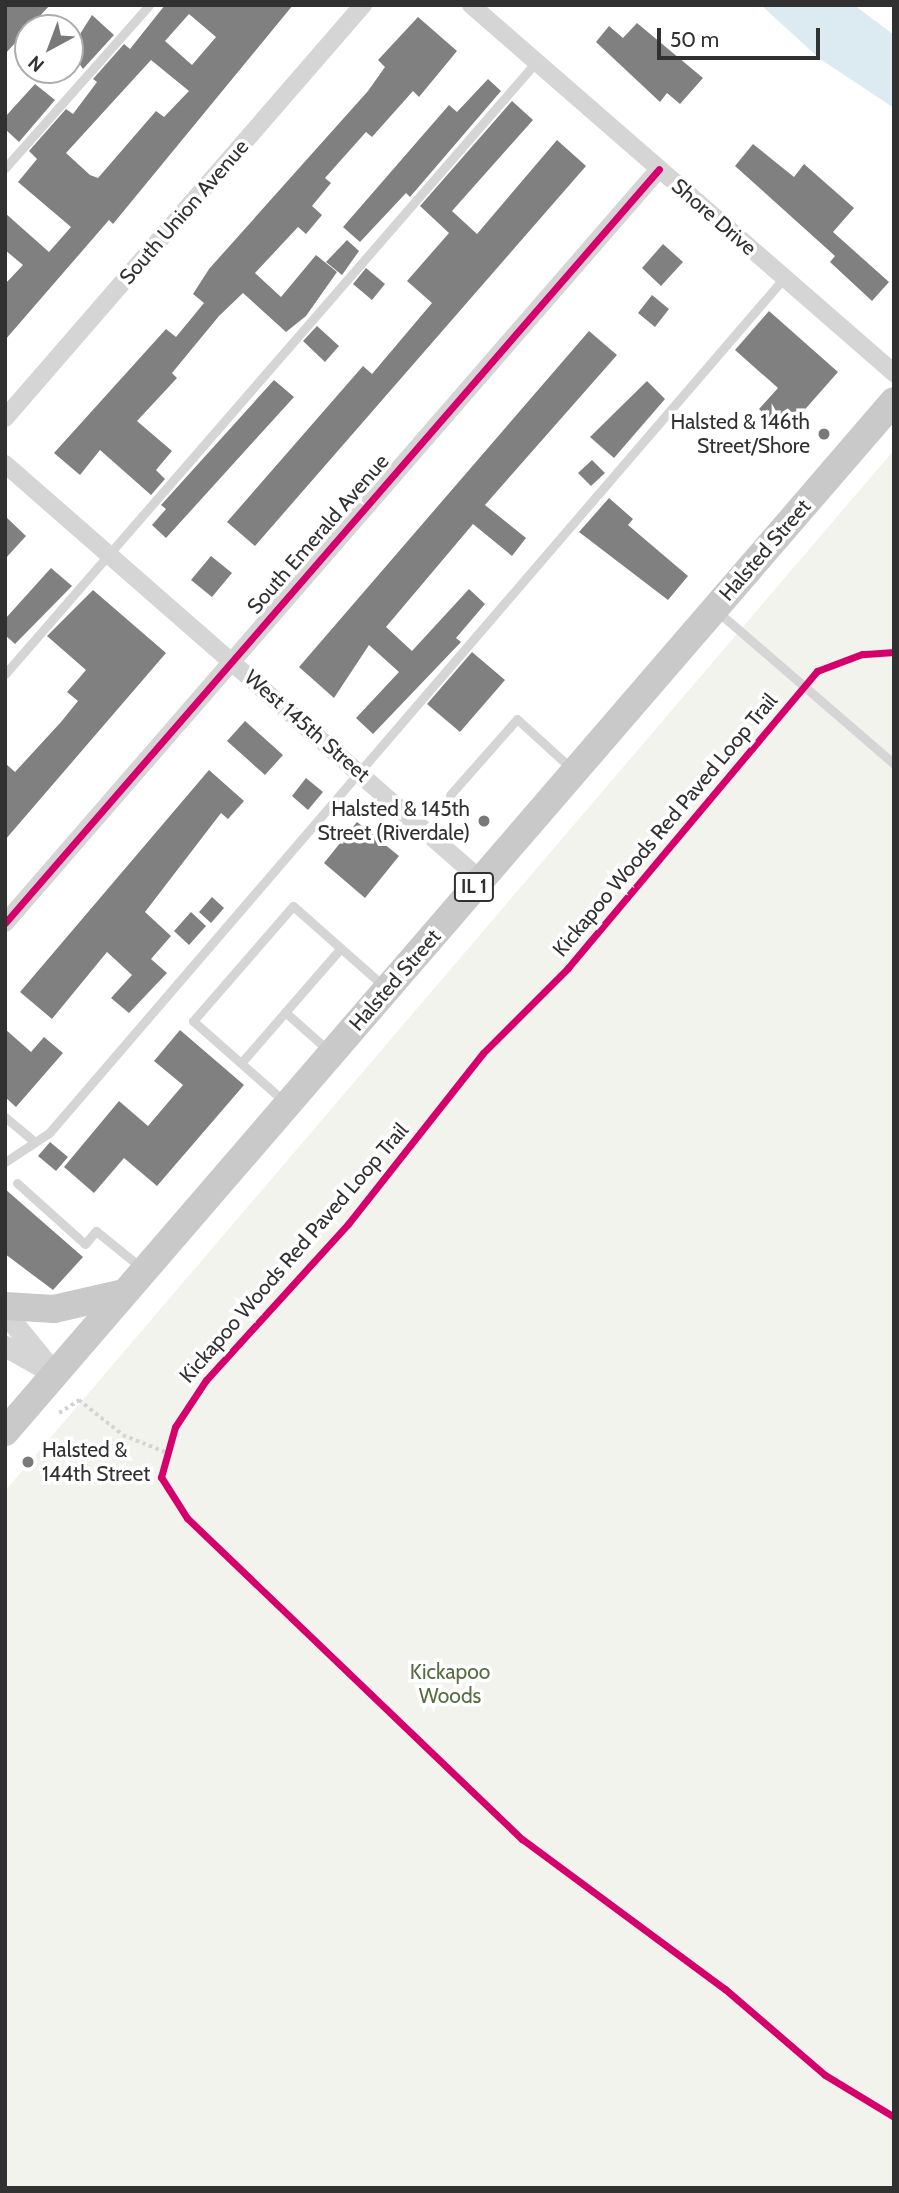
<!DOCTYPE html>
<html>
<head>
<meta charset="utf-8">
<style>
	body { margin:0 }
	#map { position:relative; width:899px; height:2193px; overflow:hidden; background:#fff; font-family:Cabin,sans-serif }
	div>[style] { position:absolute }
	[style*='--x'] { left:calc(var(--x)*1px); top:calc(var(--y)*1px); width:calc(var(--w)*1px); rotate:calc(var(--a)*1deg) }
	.green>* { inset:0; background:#f1f3ec }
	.water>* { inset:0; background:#dceaf2 }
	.building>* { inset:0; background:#808080 }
	.path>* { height:3.5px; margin-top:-1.75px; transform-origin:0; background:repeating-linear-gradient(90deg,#d4d4d4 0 3.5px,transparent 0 7px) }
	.service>* { height:9px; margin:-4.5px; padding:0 4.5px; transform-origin:4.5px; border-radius:4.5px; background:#d5d5d5 }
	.minor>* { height:18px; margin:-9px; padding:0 9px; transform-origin:9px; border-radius:9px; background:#d5d5d5 }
	.tertiary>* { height:21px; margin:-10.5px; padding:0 10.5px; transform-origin:10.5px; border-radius:10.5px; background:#d5d5d5 }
	.primary>* { height:28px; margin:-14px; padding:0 14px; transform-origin:14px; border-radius:14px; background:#c9c9c9 }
	.cycleway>* { height:7px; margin:-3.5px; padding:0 3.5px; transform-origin:3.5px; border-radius:3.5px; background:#d6006c }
	.dots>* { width:19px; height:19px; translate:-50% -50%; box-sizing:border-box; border:4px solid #fff; border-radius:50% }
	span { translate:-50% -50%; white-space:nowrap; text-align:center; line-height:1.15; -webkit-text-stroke:7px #fff; paint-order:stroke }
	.shield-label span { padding:2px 5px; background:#fff; border:2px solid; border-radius:5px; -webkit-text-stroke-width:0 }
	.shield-label { font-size:19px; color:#313131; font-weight:700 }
	.street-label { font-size:21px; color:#313131 }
	.poi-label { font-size:21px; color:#313131 }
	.right { translate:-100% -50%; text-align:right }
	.left { translate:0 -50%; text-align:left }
	.park-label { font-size:21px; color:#556d3f }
	.frame { position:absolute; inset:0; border:7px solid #313131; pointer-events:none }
	.north { position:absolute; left:14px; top:14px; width:70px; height:70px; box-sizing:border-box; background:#fff; border:2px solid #adadad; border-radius:50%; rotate:221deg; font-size:19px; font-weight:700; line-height:28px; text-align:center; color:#313131 }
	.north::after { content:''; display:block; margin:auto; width:24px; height:32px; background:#797979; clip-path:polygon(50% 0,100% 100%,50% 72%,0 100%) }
	.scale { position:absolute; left:657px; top:28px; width:163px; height:32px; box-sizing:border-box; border:4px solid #313131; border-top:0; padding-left:9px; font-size:21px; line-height:24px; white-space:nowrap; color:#313131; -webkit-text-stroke:5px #fff; paint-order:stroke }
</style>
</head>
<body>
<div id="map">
	<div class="green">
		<div style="clip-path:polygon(894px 450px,894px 2188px,5px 2188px,5px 1491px)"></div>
	</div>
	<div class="water">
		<div style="clip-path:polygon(761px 5px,854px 5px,894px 35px,894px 108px,820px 59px)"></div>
	</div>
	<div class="building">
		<div style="clip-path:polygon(5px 5px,50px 5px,5px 54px)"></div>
		<div style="clip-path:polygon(evenodd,165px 5px,293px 5px,113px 224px,109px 220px,5px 340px,5px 284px,23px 265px,5px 250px,5px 213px,49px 252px,71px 227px,18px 182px,37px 159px,29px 151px,66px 109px,73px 114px,97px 82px,93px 79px,124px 44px,130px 49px,165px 5px,189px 14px,216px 37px,192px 65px,165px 41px,189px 14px,165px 5px,151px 60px,189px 91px,164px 117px,156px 111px,98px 178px,90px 175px,66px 153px,151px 60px)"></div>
		<div style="clip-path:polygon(92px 15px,114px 35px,83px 69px,70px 50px)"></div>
		<div style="clip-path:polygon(418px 17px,457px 51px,419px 97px,413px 91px,372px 137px,366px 132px,325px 178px,331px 183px,312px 206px,322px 215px,306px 234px,298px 227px,255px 273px,281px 297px,316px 255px,337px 272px,306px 316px,286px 332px,243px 293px,219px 316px,172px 373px,177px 378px,137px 421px,172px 451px,156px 470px,165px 479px,151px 495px,100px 450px,80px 475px,54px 453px,166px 329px,176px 337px,204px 303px,193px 294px,209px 269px,368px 91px,385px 67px,378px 60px)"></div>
		<div style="clip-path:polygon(637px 23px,703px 78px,680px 104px,667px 93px,660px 102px,596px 42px,609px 26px,623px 38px)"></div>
		<div style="clip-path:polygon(488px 79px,501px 91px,410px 197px,406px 193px,360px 242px,343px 227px,449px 105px,457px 112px)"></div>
		<div style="clip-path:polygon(35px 84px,55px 100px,19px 142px,5px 129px,5px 117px)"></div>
		<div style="clip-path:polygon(512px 101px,533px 120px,452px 211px,477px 234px,557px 140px,586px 166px,255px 546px,227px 522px,363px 366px,372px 374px,432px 303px,407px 281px,449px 233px,420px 206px)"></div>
		<div style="clip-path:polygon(753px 144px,794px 177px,804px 164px,854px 208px,833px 232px,889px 282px,872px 301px,830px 262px,835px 256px,735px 166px)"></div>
		<div style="clip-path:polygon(347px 240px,359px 251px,342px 275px,326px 262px)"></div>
		<div style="clip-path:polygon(663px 244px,683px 262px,661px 286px,642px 268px)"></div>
		<div style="clip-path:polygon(366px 268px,385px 284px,372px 300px,353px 284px)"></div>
		<div style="clip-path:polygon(652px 295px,669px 309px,655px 327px,638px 313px)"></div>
		<div style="clip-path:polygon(769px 311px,838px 372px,785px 432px,759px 409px,778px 388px,735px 350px)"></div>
		<div style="clip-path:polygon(317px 326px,339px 346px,325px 362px,303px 341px)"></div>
		<div style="clip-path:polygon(589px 331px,617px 355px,485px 505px,526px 538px,512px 556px,473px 524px,386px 627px,412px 651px,469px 589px,485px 604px,456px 638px,461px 642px,373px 734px,356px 718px,399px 672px,369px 645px,334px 698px,299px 667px)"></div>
		<div style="clip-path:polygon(274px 380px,294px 397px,166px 538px,152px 525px,166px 509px,161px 505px)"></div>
		<div style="clip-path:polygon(647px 381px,665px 399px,614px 458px,590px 437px)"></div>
		<div style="clip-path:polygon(592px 460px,605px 473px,591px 486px,578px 473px)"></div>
		<div style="clip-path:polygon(609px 498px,633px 519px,628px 525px,688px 576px,668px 600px,579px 532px)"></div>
		<div style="clip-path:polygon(5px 516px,26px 536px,5px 559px)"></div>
		<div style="clip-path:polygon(211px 556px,232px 573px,212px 597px,191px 580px)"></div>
		<div style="clip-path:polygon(51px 568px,72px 586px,15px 644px,5px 635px,5px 619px)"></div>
		<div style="clip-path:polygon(93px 590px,166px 653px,5px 840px,5px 763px,15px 772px,61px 722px,78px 701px,67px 692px,86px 670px,47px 636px)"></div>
		<div style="clip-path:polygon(472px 652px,505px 680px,460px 732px,427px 704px)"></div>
		<div style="clip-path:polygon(245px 721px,283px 755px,265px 775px,227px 741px)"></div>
		<div style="clip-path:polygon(209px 770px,244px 801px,228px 819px,221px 813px,145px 912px,171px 936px,151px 959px,167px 973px,129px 1013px,111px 998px,132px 975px,107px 952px,52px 1019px,20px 992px)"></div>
		<div style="clip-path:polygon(306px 778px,323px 792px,308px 810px,292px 796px)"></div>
		<div style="clip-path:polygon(357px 822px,399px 856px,365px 898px,324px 863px)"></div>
		<div style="clip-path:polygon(212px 897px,224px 908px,211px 923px,199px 912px)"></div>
		<div style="clip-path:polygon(191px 912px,206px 926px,189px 945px,174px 931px)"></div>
		<div style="clip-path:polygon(5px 1029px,31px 1052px,44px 1037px,63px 1053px,16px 1107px,5px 1097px)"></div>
		<div style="clip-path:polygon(180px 1030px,244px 1085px,157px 1186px,124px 1158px,94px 1193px,64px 1167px,119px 1101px,148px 1126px,183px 1085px,154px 1061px)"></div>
		<div style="clip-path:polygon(50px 1142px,68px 1157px,56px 1171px,38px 1156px)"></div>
		<div style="clip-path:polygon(5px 1189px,83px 1257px,53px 1290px,5px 1254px)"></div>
	</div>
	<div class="path">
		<div style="--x:59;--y:1413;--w:24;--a:-33"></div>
		<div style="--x:79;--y:1400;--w:56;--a:38.5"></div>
		<div style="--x:123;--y:1435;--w:45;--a:22"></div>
	</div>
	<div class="service">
		<div style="--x:5;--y:168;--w:217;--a:-48.5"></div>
		<div style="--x:718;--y:612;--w:233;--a:40.8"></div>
		<div style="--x:5;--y:674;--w:810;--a:-49.05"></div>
		<div style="--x:450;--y:795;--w:101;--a:-48.6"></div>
		<div style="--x:517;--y:719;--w:76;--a:42.3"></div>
		<div style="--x:285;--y:1012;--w:57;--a:41.5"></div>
		<div style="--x:241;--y:1063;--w:152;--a:-49"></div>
		<div style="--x:286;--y:1103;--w:124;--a:-138.6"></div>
		<div style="--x:193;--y:1021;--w:152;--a:-49"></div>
		<div style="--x:293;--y:906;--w:123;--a:41.4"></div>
		<div style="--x:5;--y:1117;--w:35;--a:40"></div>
		<div style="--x:5;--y:1162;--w:53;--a:-33.4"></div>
		<div style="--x:49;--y:1133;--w:1127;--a:-49.32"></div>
		<div style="--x:17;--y:1183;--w:91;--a:41.9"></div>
		<div style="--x:85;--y:1244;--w:17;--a:-50"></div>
		<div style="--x:96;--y:1231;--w:60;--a:39"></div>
	</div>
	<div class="minor">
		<div style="--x:471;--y:5;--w:561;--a:41.02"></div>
		<div style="--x:5;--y:418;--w:547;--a:-49.08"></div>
		<div style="--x:5;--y:464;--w:632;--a:41.15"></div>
		<div style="--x:5;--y:923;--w:998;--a:-49.06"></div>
	</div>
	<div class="tertiary">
		<div style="--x:5;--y:1313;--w:79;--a:50.7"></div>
		<div style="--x:5;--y:1346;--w:55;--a:29.4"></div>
	</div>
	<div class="primary">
		<div style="--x:5;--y:1306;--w:49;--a:3.5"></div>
		<div style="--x:54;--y:1309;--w:72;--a:-12.9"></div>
		<div style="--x:5;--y:1432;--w:1361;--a:-49.23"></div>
	</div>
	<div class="cycleway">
		<div style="--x:894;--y:652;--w:32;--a:176"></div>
		<div style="--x:862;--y:654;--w:48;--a:159.3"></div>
		<div style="--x:817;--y:671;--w:388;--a:130"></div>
		<div style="--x:568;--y:968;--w:120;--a:135"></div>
		<div style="--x:483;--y:1053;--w:218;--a:128.3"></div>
		<div style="--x:348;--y:1224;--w:211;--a:132.3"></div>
		<div style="--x:206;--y:1380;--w:56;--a:123.4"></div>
		<div style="--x:175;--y:1427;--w:52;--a:105.6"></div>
		<div style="--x:161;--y:1477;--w:49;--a:57.6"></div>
		<div style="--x:187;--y:1518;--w:464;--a:43.8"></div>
		<div style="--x:522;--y:1839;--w:252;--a:36.5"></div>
		<div style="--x:725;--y:1989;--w:132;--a:40.7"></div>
		<div style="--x:825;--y:2075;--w:81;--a:31.3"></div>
		<div style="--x:5;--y:923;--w:998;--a:-49.06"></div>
	</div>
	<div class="dots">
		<div style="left:824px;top:434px;background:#797979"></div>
		<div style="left:484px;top:821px;background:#797979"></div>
		<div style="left:28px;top:1462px;background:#797979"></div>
	</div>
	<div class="shield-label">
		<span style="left:474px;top:887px">IL 1</span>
	</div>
	<div class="street-label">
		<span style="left:184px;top:212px;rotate:-49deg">South Union Avenue</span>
		<span style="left:714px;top:217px;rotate:41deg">Shore Drive</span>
		<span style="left:318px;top:534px;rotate:-49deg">South Emerald Avenue</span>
		<span style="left:765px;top:550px;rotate:-49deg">Halsted Street</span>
		<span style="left:307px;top:726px;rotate:41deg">West 145th Street</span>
		<span style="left:665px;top:825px;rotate:-50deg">Kickapoo Woods Red Paved Loop Trail</span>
		<span style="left:395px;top:980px;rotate:-49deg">Halsted Street</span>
		<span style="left:294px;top:1253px;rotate:-49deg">Kickapoo Woods Red Paved Loop Trail</span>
	</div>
	<div class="poi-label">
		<span class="right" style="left:810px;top:434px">Halsted &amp; 146th<br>Street/Shore</span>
		<span class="right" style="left:470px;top:821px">Halsted &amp; 145th<br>Street (Riverdale)</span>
		<span class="left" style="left:42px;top:1462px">Halsted &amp;<br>144th Street</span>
	</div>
	<div class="park-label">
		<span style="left:450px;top:1684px">Kickapoo<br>Woods</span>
	</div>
	<div class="frame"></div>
	<div class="north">N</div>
	<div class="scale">50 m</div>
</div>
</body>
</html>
